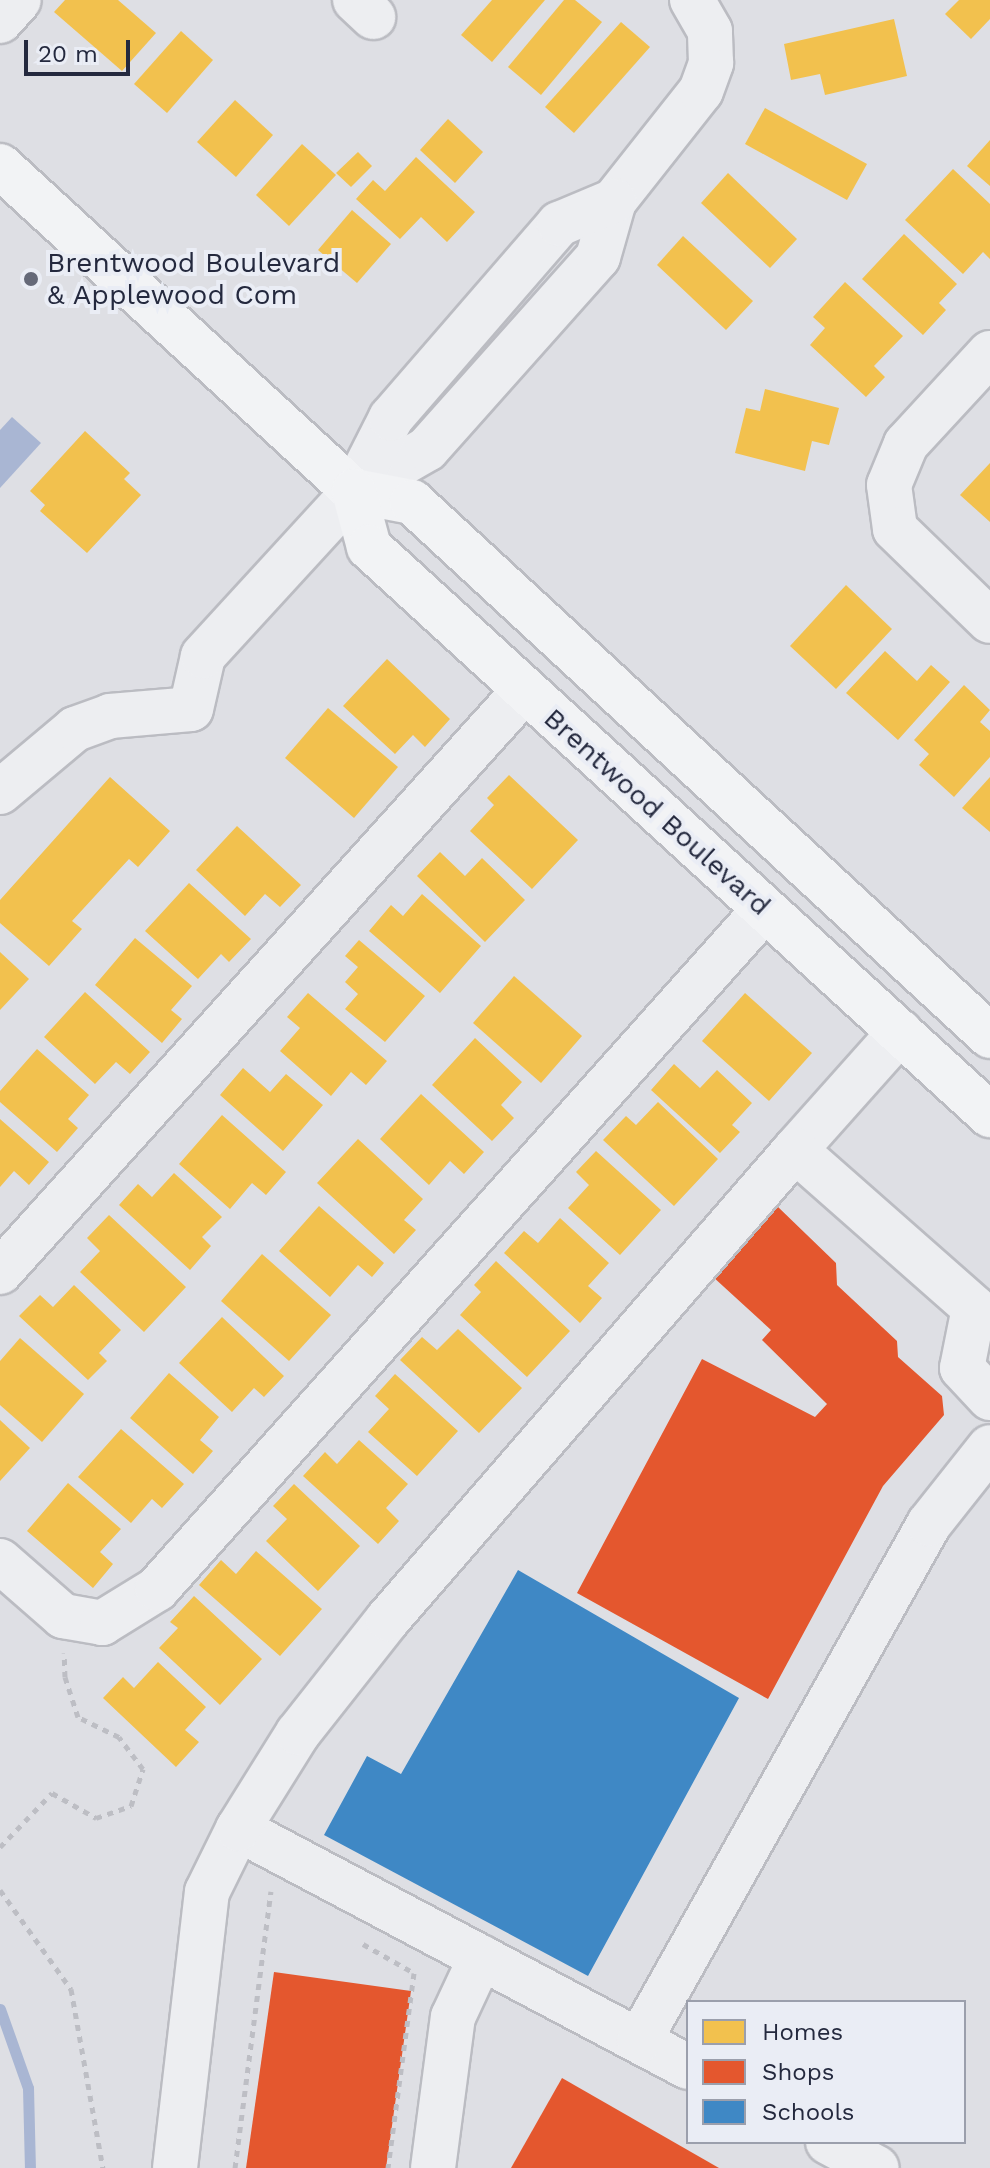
<!DOCTYPE html>
<html>
<head>
<meta charset="utf-8">
<style>
	body { margin:0 }
	#map { position:relative; width:990px; height:2168px; overflow:hidden; background:#dedfe4; font-family:"Work Sans",sans-serif }
	div>[style] { position:absolute }
	[style*='--x'] { left:calc(var(--x)*1px); top:calc(var(--y)*1px); width:calc(var(--w)*1px); rotate:calc(var(--a)*1deg) }
	.water>* { inset:0; background:#a9b6d3 }
	.homes>* { inset:0; background:#f2c14e }
	.shops>* { inset:0; background:#e4572e }
	.schools>* { inset:0; background:#3f88c5 }
	.stream>* { height:11px; margin:-5.5px; padding:0 5.5px; transform-origin:5.5px; border-radius:5.5px; background:#a9b6d3 }
	.path>* { height:5px; margin-top:-2.5px; transform-origin:0; background:repeating-linear-gradient(90deg,#bdbec4 0 6px,transparent 0 12px) }
	.roads { filter:drop-shadow(2px 0 #bbbcc2) drop-shadow(-2px 0 #bbbcc2) drop-shadow(0 2px #bbbcc2) drop-shadow(0 -2px #bbbcc2) }
	.minor>* { height:44px; margin:-22px; padding:0 22px; transform-origin:22px; border-radius:22px; background:#edeef1 }
	.major>* { height:44px; margin:-22px; padding:0 22px; transform-origin:22px; border-radius:22px; background:#f2f3f5 }
	.dots>* { width:22px; height:22px; translate:-50% -50%; box-sizing:border-box; border:4px solid #eaedf5; border-radius:50% }
	span { translate:-50% -50%; white-space:nowrap; text-align:center; line-height:1.15; -webkit-text-stroke:8px #eaedf5; paint-order:stroke }
	.poi-label { font-size:28px; color:#24293e }
	.left { translate:0 -50%; text-align:left }
	.street-label { font-size:28px; color:#24293e }
	.legend { position:absolute; left:686px; top:2000px; width:280px; height:144px; box-sizing:border-box; background:#eaedf5; border:2px solid #9b9fac; margin:0; padding:10px 14px; list-style:none; font-size:24px; color:#24293e }
	.legend li { display:flex; align-items:center; gap:16px; height:40px }
	.legend b { width:40px; border:2px solid #9b9fac }
	.scale { position:absolute; left:24px; top:40px; width:106px; height:36px; box-sizing:border-box; border:4px solid #24293e; border-top:0; padding-left:10px; font-size:24px; line-height:28px; white-space:nowrap; color:#24293e; -webkit-text-stroke:6px #eaedf5; paint-order:stroke }
</style>
</head>
<body>
<div id="map">
	<div class="water">
		<div style="clip-path:polygon(12px 417px,41px 443px,0 488px,0 430px)"></div>
	</div>
	<div class="homes">
		<div style="clip-path:polygon(65px 0,118px 0,156px 33px,122px 71px,54px 12px)"></div>
		<div style="clip-path:polygon(492px 0,545px 0,492px 62px,461px 35px)"></div>
		<div style="clip-path:polygon(564px 0,575px 0,602px 22px,541px 95px,508px 67px)"></div>
		<div style="clip-path:polygon(959px 0,990px 0,990px 19px,971px 39px,945px 14px)"></div>
		<div style="clip-path:polygon(894px 19px,907px 76px,825px 95px,820px 74px,791px 80px,784px 44px)"></div>
		<div style="clip-path:polygon(621px 22px,650px 47px,574px 133px,545px 107px)"></div>
		<div style="clip-path:polygon(181px 31px,213px 60px,167px 113px,134px 84px)"></div>
		<div style="clip-path:polygon(235px 100px,273px 135px,236px 177px,197px 142px)"></div>
		<div style="clip-path:polygon(765px 108px,867px 164px,847px 200px,745px 144px)"></div>
		<div style="clip-path:polygon(448px 119px,483px 152px,455px 183px,420px 150px)"></div>
		<div style="clip-path:polygon(990px 140px,990px 186px,967px 166px)"></div>
		<div style="clip-path:polygon(302px 144px,336px 175px,289px 226px,256px 195px)"></div>
		<div style="clip-path:polygon(358px 152px,372px 166px,351px 187px,336px 173px)"></div>
		<div style="clip-path:polygon(416px 157px,475px 212px,447px 242px,421px 217px,400px 239px,356px 199px,373px 180px,385px 191px)"></div>
		<div style="clip-path:polygon(953px 169px,990px 204px,990px 259px,983px 252px,963px 274px,905px 220px)"></div>
		<div style="clip-path:polygon(728px 173px,797px 239px,770px 268px,701px 203px)"></div>
		<div style="clip-path:polygon(352px 210px,391px 244px,357px 283px,318px 250px)"></div>
		<div style="clip-path:polygon(904px 234px,957px 284px,939px 303px,946px 310px,923px 335px,862px 279px)"></div>
		<div style="clip-path:polygon(683px 236px,753px 301px,726px 330px,657px 265px)"></div>
		<div style="clip-path:polygon(845px 282px,903px 336px,874px 366px,885px 377px,866px 397px,810px 345px,825px 328px,813px 317px)"></div>
		<div style="clip-path:polygon(765px 389px,839px 408px,829px 445px,812px 441px,805px 471px,735px 453px,746px 408px,760px 411px)"></div>
		<div style="clip-path:polygon(85px 431px,130px 473px,124px 479px,141px 495px,87px 553px,40px 511px,45px 505px,30px 491px)"></div>
		<div style="clip-path:polygon(990px 463px,990px 522px,960px 495px)"></div>
		<div style="clip-path:polygon(846px 585px,892px 629px,836px 689px,790px 646px)"></div>
		<div style="clip-path:polygon(885px 651px,917px 681px,931px 665px,950px 682px,898px 740px,846px 693px)"></div>
		<div style="clip-path:polygon(387px 659px,450px 719px,425px 747px,413px 735px,395px 754px,343px 706px)"></div>
		<div style="clip-path:polygon(964px 685px,990px 710px,980px 722px,990px 731px,990px 757px,954px 797px,919px 765px,929px 754px,914px 740px)"></div>
		<div style="clip-path:polygon(328px 708px,398px 767px,354px 818px,285px 758px)"></div>
		<div style="clip-path:polygon(509px 775px,578px 840px,532px 889px,470px 831px,494px 805px,487px 798px)"></div>
		<div style="clip-path:polygon(110px 777px,170px 831px,138px 867px,129px 859px,72px 921px,82px 929px,49px 966px,0 923px,0 900px)"></div>
		<div style="clip-path:polygon(990px 777px,990px 832px,962px 808px)"></div>
		<div style="clip-path:polygon(237px 826px,301px 885px,280px 907px,265px 894px,245px 916px,196px 870px)"></div>
		<div style="clip-path:polygon(440px 852px,465px 876px,482px 858px,525px 900px,485px 942px,417px 876px)"></div>
		<div style="clip-path:polygon(189px 883px,251px 939px,229px 962px,221px 954px,198px 979px,145px 931px)"></div>
		<div style="clip-path:polygon(422px 894px,481px 946px,440px 993px,369px 931px,391px 905px,403px 916px)"></div>
		<div style="clip-path:polygon(135px 938px,192px 986px,171px 1010px,182px 1019px,162px 1043px,95px 985px)"></div>
		<div style="clip-path:polygon(359px 940px,425px 996px,385px 1042px,345px 1009px,358px 994px,345px 982px,358px 967px,345px 956px)"></div>
		<div style="clip-path:polygon(0 952px,29px 979px,0 1010px)"></div>
		<div style="clip-path:polygon(514px 976px,582px 1036px,541px 1083px,473px 1023px)"></div>
		<div style="clip-path:polygon(85px 992px,150px 1052px,130px 1074px,116px 1062px,95px 1084px,44px 1037px)"></div>
		<div style="clip-path:polygon(308px 993px,387px 1061px,366px 1085px,351px 1072px,331px 1096px,280px 1051px,300px 1028px,287px 1017px)"></div>
		<div style="clip-path:polygon(745px 993px,812px 1053px,769px 1101px,702px 1041px)"></div>
		<div style="clip-path:polygon(475px 1038px,522px 1082px,501px 1105px,514px 1118px,492px 1141px,432px 1085px)"></div>
		<div style="clip-path:polygon(37px 1049px,89px 1095px,68px 1119px,78px 1128px,57px 1152px,0 1102px,0 1091px)"></div>
		<div style="clip-path:polygon(674px 1064px,700px 1088px,717px 1070px,752px 1103px,732px 1125px,740px 1132px,720px 1153px,651px 1090px)"></div>
		<div style="clip-path:polygon(243px 1068px,270px 1092px,286px 1074px,323px 1105px,283px 1151px,220px 1095px)"></div>
		<div style="clip-path:polygon(421px 1094px,484px 1152px,464px 1174px,450px 1161px,429px 1185px,380px 1139px)"></div>
		<div style="clip-path:polygon(658px 1102px,718px 1159px,674px 1206px,603px 1140px,626px 1116px,636px 1125px)"></div>
		<div style="clip-path:polygon(222px 1115px,286px 1172px,266px 1195px,252px 1183px,230px 1209px,179px 1164px)"></div>
		<div style="clip-path:polygon(0 1119px,49px 1162px,29px 1185px,14px 1171px,0 1187px)"></div>
		<div style="clip-path:polygon(358px 1139px,423px 1199px,404px 1220px,416px 1230px,394px 1254px,317px 1183px)"></div>
		<div style="clip-path:polygon(596px 1151px,661px 1210px,620px 1255px,568px 1208px,589px 1185px,576px 1172px)"></div>
		<div style="clip-path:polygon(174px 1173px,222px 1217px,202px 1237px,211px 1246px,190px 1270px,119px 1205px,138px 1184px,152px 1197px)"></div>
		<div style="clip-path:polygon(319px 1206px,384px 1263px,372px 1277px,358px 1265px,330px 1297px,279px 1251px)"></div>
		<div style="clip-path:polygon(109px 1215px,186px 1287px,144px 1332px,80px 1272px,100px 1251px,87px 1238px)"></div>
		<div style="clip-path:polygon(560px 1218px,609px 1263px,588px 1286px,602px 1298px,580px 1323px,504px 1253px,524px 1231px,538px 1243px)"></div>
		<div style="clip-path:polygon(262px 1254px,331px 1315px,289px 1361px,221px 1301px)"></div>
		<div style="clip-path:polygon(496px 1261px,570px 1331px,527px 1377px,460px 1315px,481px 1292px,474px 1285px)"></div>
		<div style="clip-path:polygon(74px 1285px,121px 1330px,99px 1353px,107px 1361px,88px 1380px,19px 1316px,40px 1295px,53px 1307px)"></div>
		<div style="clip-path:polygon(222px 1317px,284px 1376px,264px 1397px,254px 1388px,232px 1412px,179px 1363px)"></div>
		<div style="clip-path:polygon(458px 1329px,522px 1388px,479px 1433px,400px 1360px,422px 1337px,437px 1350px)"></div>
		<div style="clip-path:polygon(20px 1338px,84px 1394px,42px 1442px,0 1405px,0 1361px)"></div>
		<div style="clip-path:polygon(169px 1373px,219px 1417px,200px 1440px,213px 1451px,193px 1474px,130px 1418px)"></div>
		<div style="clip-path:polygon(395px 1374px,458px 1431px,417px 1476px,368px 1432px,389px 1409px,375px 1396px)"></div>
		<div style="clip-path:polygon(0 1420px,30px 1448px,0 1481px)"></div>
		<div style="clip-path:polygon(121px 1429px,184px 1484px,162px 1508px,152px 1499px,131px 1523px,78px 1477px)"></div>
		<div style="clip-path:polygon(359px 1440px,408px 1484px,386px 1508px,399px 1521px,378px 1544px,303px 1476px,325px 1452px,337px 1464px)"></div>
		<div style="clip-path:polygon(68px 1483px,121px 1529px,100px 1552px,113px 1564px,93px 1588px,27px 1531px)"></div>
		<div style="clip-path:polygon(294px 1484px,360px 1546px,318px 1591px,266px 1541px,287px 1519px,273px 1506px)"></div>
		<div style="clip-path:polygon(256px 1551px,322px 1609px,280px 1656px,199px 1585px,221px 1560px,236px 1574px)"></div>
		<div style="clip-path:polygon(194px 1596px,262px 1659px,220px 1705px,159px 1648px,178px 1628px,170px 1622px)"></div>
		<div style="clip-path:polygon(158px 1662px,206px 1707px,185px 1730px,199px 1742px,176px 1767px,103px 1698px,123px 1677px,134px 1688px)"></div>
	</div>
	<div class="shops">
		<div style="clip-path:polygon(777px 1206px,836px 1263px,837px 1285px,897px 1341px,898px 1357px,942px 1396px,944px 1415px,883px 1486px,768px 1699px,577px 1593px,702px 1359px,815px 1417px,827px 1404px,762px 1340px,771px 1330px,712px 1276px)"></div>
		<div style="clip-path:polygon(274px 1972px,411px 1991px,386px 2168px,246px 2168px)"></div>
		<div style="clip-path:polygon(562px 2078px,719px 2168px,511px 2168px)"></div>
	</div>
	<div class="schools">
		<div style="clip-path:polygon(518px 1570px,739px 1698px,588px 1976px,324px 1835px,367px 1756px,401px 1774px)"></div>
	</div>
	<div class="stream">
		<div style="--x:0;--y:2009;--w:84;--a:70.5"></div>
		<div style="--x:28;--y:2088;--w:80;--a:88.6"></div>
	</div>
	<div class="path">
		<div style="--x:0;--y:1847;--w:75;--a:-46.1"></div>
		<div style="--x:52;--y:1793;--w:51;--a:29.6"></div>
		<div style="--x:96;--y:1818;--w:37;--a:-19"></div>
		<div style="--x:131;--y:1806;--w:39;--a:-72"></div>
		<div style="--x:143;--y:1769;--w:40;--a:-127"></div>
		<div style="--x:119;--y:1737;--w:46;--a:-154"></div>
		<div style="--x:78;--y:1717;--w:42;--a:-108"></div>
		<div style="--x:65;--y:1677;--w:24;--a:-92"></div>
		<div style="--x:0;--y:1890;--w:122;--a:54.4"></div>
		<div style="--x:71;--y:1989;--w:182;--a:79.9"></div>
		<div style="--x:363;--y:1944;--w:59;--a:29.6"></div>
		<div style="--x:414;--y:1973;--w:197;--a:97.6"></div>
		<div style="--x:235;--y:2168;--w:279;--a:-82.6"></div>
	</div>
	<div class="roads">
		<div class="minor">
			<div style="--x:355;--y:0;--w:25;--a:43"></div>
			<div style="--x:0;--y:21;--w:28;--a:-48"></div>
			<div style="--x:990;--y:353;--w:124;--a:132.7"></div>
			<div style="--x:906;--y:444;--w:44;--a:112.5"></div>
			<div style="--x:889;--y:485;--w:44;--a:82.2"></div>
			<div style="--x:895;--y:529;--w:132;--a:44.1"></div>
			<div style="--x:354;--y:491;--w:84;--a:-29.9"></div>
			<div style="--x:427;--y:449;--w:257;--a:-48.3"></div>
			<div style="--x:598;--y:257;--w:58;--a:-74.1"></div>
			<div style="--x:614;--y:201;--w:140;--a:-51.7"></div>
			<div style="--x:701;--y:91;--w:30;--a:-70"></div>
			<div style="--x:711;--y:63;--w:32;--a:-92"></div>
			<div style="--x:710;--y:31;--w:36;--a:-120"></div>
			<div style="--x:0;--y:792;--w:98;--a:-40"></div>
			<div style="--x:75;--y:729;--w:37;--a:-20"></div>
			<div style="--x:110;--y:716;--w:81;--a:-4.9"></div>
			<div style="--x:191;--y:709;--w:54;--a:-77.2"></div>
			<div style="--x:203;--y:656;--w:224;--a:-47.5"></div>
			<div style="--x:354;--y:491;--w:82;--a:-63.1"></div>
			<div style="--x:391;--y:418;--w:257;--a:-49.1"></div>
			<div style="--x:559;--y:224;--w:60;--a:-22.7"></div>
			<div style="--x:795;--y:1150;--w:158;--a:-48.3"></div>
			<div style="--x:0;--y:1272;--w:782;--a:-47.95"></div>
			<div style="--x:0;--y:1561;--w:84;--a:41.1"></div>
			<div style="--x:63;--y:1616;--w:40;--a:10"></div>
			<div style="--x:102;--y:1623;--w:65;--a:-31.7"></div>
			<div style="--x:157;--y:1589;--w:911;--a:-48.2"></div>
			<div style="--x:238;--y:1829;--w:509;--a:27.87"></div>
			<div style="--x:639;--y:2041;--w:593;--a:-60.71"></div>
			<div style="--x:929;--y:1524;--w:98;--a:-51.6"></div>
			<div style="--x:828;--y:2142;--w:55;--a:28"></div>
			<div style="--x:175;--y:2168;--w:278;--a:-83.4"></div>
			<div style="--x:207;--y:1892;--w:70;--a:-63.8"></div>
			<div style="--x:238;--y:1829;--w:113;--a:-58"></div>
			<div style="--x:298;--y:1733;--w:145;--a:-51.7"></div>
			<div style="--x:388;--y:1619;--w:621;--a:-49.05"></div>
			<div style="--x:795;--y:1150;--w:239;--a:41.4"></div>
			<div style="--x:974;--y:1308;--w:61;--a:101.3"></div>
			<div style="--x:962;--y:1368;--w:41;--a:47"></div>
			<div style="--x:433;--y:2168;--w:152;--a:-82.5"></div>
			<div style="--x:453;--y:2017;--w:66;--a:-65"></div>
		</div>
		<div class="major">
			<div style="--x:0;--y:166;--w:481;--a:42.6"></div>
			<div style="--x:354;--y:491;--w:59;--a:10.7"></div>
			<div style="--x:412;--y:502;--w:787;--a:42.73"></div>
			<div style="--x:354;--y:491;--w:58;--a:75"></div>
			<div style="--x:369;--y:547;--w:842;--a:42.45"></div>
		</div>
	</div>
	<div class="dots">
		<div style="left:31px;top:279px;background:#656978"></div>
	</div>
	<div class="poi-label">
		<span class="left" style="left:47px;top:279px">Brentwood Boulevard<br>&amp; Applewood Com</span>
	</div>
	<div class="street-label">
		<span style="left:657px;top:812px;rotate:42deg">Brentwood Boulevard</span>
	</div>
	<ul class="legend">
	<li><b style="height:22px;background:#f2c14e"></b>Homes</li>
	<li><b style="height:22px;background:#e4572e"></b>Shops</li>
	<li><b style="height:22px;background:#3f88c5"></b>Schools</li>
	</ul>
	<div class="scale">20 m</div>
</div>
</body>
</html>
